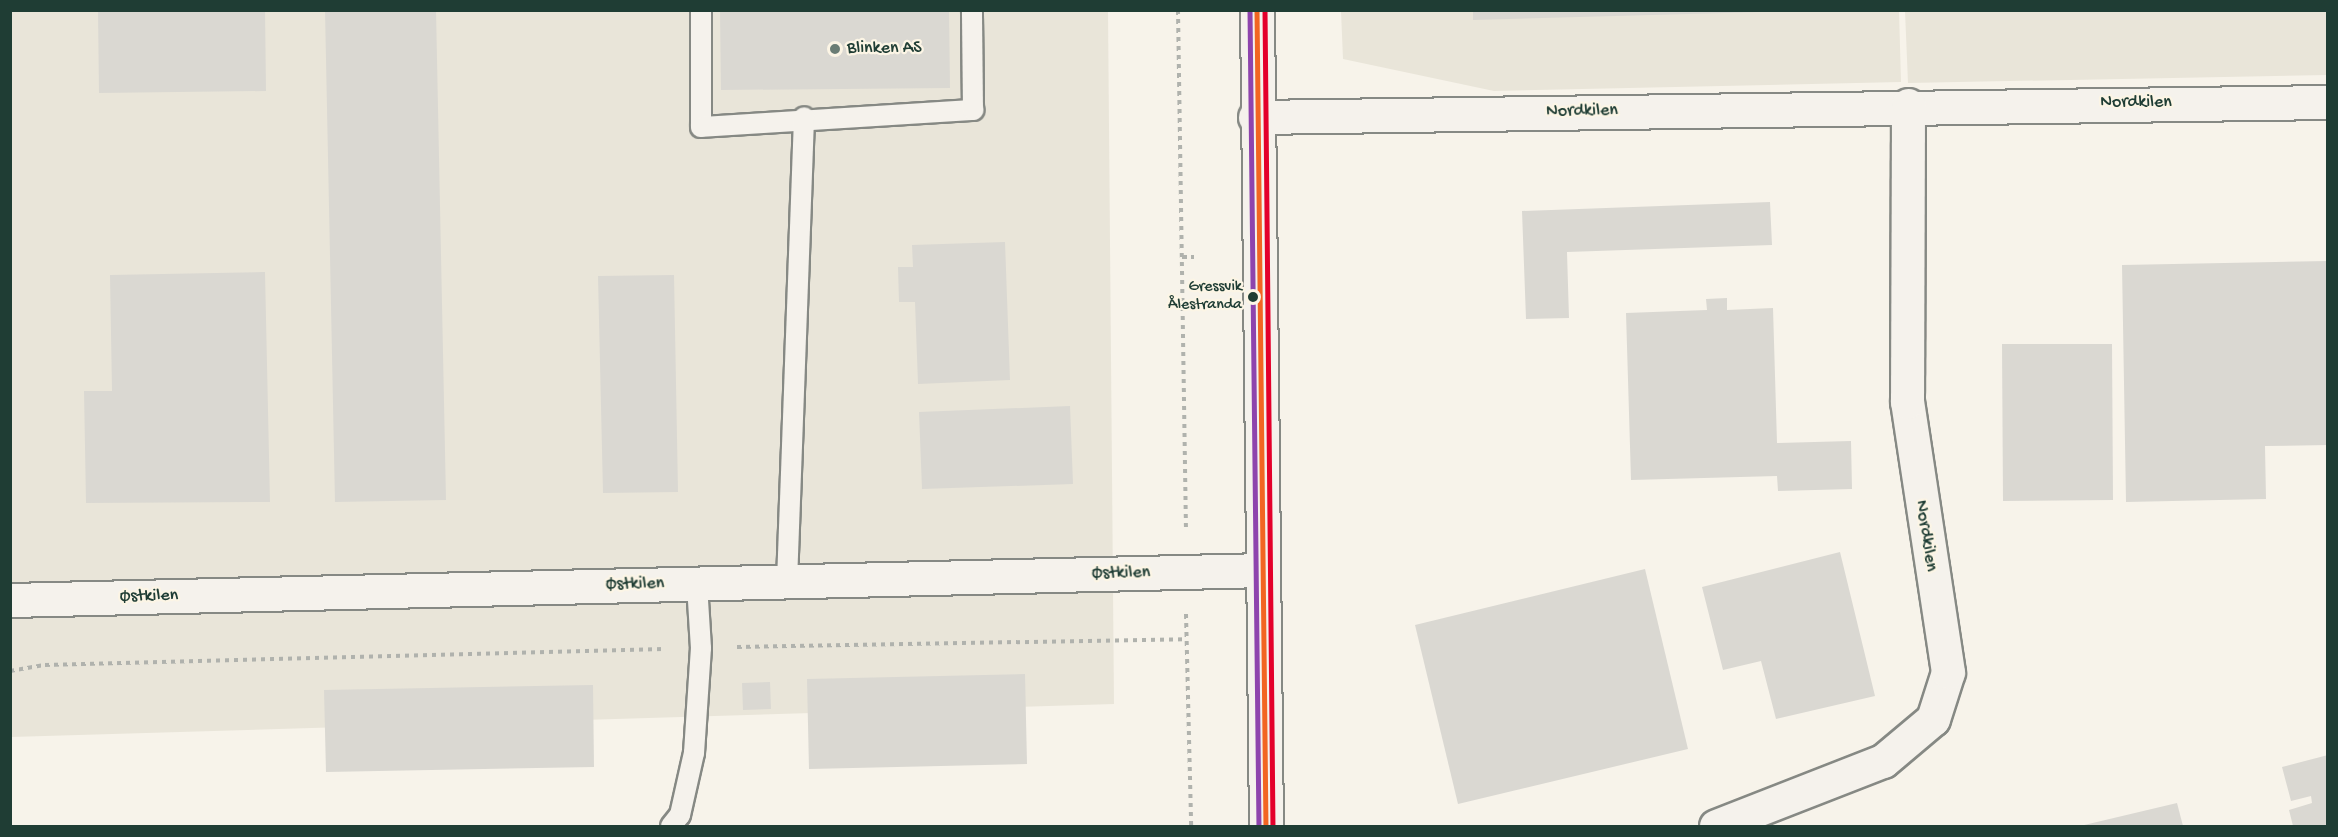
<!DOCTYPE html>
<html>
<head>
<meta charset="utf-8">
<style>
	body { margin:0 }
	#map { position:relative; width:2338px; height:837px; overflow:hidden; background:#f7f3ea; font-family:"Gochi Hand",sans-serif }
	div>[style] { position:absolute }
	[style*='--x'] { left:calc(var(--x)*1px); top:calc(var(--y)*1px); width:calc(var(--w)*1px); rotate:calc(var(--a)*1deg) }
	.built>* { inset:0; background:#e9e5d9 }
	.building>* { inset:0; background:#dad8d2 }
	.path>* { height:4px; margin-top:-2px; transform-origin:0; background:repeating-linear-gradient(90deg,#b0b2ad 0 4.5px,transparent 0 9px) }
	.roads { filter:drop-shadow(2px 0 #868984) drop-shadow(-2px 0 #868984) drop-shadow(0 2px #868984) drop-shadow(0 -2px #868984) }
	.service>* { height:20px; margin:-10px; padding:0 10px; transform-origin:10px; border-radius:10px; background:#f5f2ec }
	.minor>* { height:33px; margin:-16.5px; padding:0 16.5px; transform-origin:16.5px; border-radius:16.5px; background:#f5f2ec }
	.primary>* { height:33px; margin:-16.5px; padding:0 16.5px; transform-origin:16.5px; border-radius:16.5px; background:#f5f2ec }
	.bus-1>* { height:4.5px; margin:-2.25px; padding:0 2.25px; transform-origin:2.25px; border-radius:2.25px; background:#f26522 }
	.bus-2>* { height:4.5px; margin:-2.25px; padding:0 2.25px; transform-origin:2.25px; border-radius:2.25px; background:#8e44ad }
	.bus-3>* { height:4.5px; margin:-2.25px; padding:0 2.25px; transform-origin:2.25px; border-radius:2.25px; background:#e4002b }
	.dots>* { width:16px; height:16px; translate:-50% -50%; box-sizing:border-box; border:3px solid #fcf5e5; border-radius:50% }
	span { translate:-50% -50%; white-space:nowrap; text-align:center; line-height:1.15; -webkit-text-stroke:4.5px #fcf5e5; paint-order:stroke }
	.bus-label { font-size:16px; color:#1f3d34 }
	.right { translate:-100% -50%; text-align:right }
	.poi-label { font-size:18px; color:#1f3d34 }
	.left { translate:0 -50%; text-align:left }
	.street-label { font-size:18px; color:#1f3d34 }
	.frame { position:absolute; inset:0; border:12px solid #1f3d34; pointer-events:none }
</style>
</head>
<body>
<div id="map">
	<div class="built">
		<div style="clip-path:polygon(10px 11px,1108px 11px,1114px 704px,11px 737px)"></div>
		<div style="clip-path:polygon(1341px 11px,1899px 11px,1901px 82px,1494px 91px,1343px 59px)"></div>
		<div style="clip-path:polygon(1905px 11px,2327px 11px,2327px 75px,1908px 83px)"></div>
	</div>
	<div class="building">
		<div style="clip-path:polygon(98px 10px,265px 10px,266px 91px,99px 93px)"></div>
		<div style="clip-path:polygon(325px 10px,436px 10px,446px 500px,335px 502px)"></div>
		<div style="clip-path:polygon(720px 10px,949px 10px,950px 88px,721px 90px)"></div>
		<div style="clip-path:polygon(1473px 10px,1833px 10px,1473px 20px)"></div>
		<div style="clip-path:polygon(1770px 202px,1772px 245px,1567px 252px,1569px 318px,1526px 319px,1522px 211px)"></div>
		<div style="clip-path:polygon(1005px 242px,1010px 380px,918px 384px,915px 302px,899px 302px,898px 267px,913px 267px,912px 245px)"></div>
		<div style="clip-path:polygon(2328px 261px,2328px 445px,2265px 446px,2266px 499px,2126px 502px,2122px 265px)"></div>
		<div style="clip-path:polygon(265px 272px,270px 502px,86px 503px,84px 391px,112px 391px,110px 275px)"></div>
		<div style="clip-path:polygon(674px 275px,678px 492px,603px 493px,598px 276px)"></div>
		<div style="clip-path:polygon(1727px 298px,1727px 310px,1773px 308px,1777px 443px,1851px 441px,1852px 489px,1778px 491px,1777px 476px,1631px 480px,1626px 313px,1707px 310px,1706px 299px)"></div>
		<div style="clip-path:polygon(2002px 344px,2112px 344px,2113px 500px,2003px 501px)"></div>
		<div style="clip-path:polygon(1070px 406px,1073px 484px,922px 489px,919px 412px)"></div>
		<div style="clip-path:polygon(1840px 552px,1875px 696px,1776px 719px,1761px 661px,1723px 670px,1702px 587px)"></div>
		<div style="clip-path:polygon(1645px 569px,1688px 749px,1458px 804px,1415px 625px)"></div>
		<div style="clip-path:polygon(1025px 674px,1027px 764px,809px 769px,807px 679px)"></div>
		<div style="clip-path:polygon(770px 682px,771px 709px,743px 710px,742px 683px)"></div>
		<div style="clip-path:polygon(593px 685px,594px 767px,326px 772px,324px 690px)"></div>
		<div style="clip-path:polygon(2328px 755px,2328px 826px,2293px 826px,2289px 810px,2312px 803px,2311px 796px,2291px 801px,2282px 767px)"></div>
		<div style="clip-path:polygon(2177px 803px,2183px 826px,2080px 826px)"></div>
	</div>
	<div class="path">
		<div style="--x:1178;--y:10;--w:519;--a:89.12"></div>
		<div style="--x:1182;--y:257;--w:12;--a:0"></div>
		<div style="--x:1186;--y:614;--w:212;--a:88.6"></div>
		<div style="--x:737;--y:647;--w:449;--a:-1"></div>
		<div style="--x:10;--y:671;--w:36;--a:-10"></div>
		<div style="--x:45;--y:665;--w:619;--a:-1.48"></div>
	</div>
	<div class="roads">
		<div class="service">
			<div style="--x:701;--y:10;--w:117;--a:90"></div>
			<div style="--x:701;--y:127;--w:273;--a:-3.6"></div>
			<div style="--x:973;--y:110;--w:100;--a:-90.6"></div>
			<div style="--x:787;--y:582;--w:465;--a:-87.9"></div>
			<div style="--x:671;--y:826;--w:14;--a:-51"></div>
			<div style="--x:680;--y:815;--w:64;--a:-77.3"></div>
			<div style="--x:694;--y:753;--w:105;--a:-86.2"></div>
			<div style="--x:701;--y:648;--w:64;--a:-93.6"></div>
		</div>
		<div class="minor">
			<div style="--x:1255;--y:117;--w:1073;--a:-0.8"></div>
			<div style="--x:10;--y:600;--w:1250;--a:-1.37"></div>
			<div style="--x:1716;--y:826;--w:179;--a:-21.3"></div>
			<div style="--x:1883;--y:761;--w:65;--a:-40"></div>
			<div style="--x:1933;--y:719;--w:49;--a:-72.3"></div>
			<div style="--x:1948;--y:672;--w:273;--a:-98.6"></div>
			<div style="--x:1907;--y:402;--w:297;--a:-89.8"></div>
		</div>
		<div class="primary">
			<div style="--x:1257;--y:10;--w:816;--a:89.37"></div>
		</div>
	</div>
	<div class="bus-1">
		<div style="--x:1257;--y:10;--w:816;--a:89.37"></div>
	</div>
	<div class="bus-2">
		<div style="--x:1250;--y:10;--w:816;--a:89.37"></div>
	</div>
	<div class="bus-3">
		<div style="--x:1265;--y:10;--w:816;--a:89.44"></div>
	</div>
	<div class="dots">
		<div style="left:835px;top:49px;background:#6b7d74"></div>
		<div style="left:1253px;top:297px;background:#1f3d34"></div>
	</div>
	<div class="bus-label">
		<span class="right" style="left:1242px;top:297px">Gressvik<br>Ålestranda</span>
	</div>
	<div class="poi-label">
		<span class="left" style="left:847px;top:49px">Blinken AS</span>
	</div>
	<div class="street-label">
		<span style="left:2136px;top:103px">Nordkilen</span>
		<span style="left:1582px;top:112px;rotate:-1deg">Nordkilen</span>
		<span style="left:1925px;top:536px;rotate:81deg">Nordkilen</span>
		<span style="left:1121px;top:574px;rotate:-1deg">Østkilen</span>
		<span style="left:635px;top:585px;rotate:-1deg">Østkilen</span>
		<span style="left:149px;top:597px;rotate:-1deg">Østkilen</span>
	</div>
	<div class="frame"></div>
</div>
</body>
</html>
